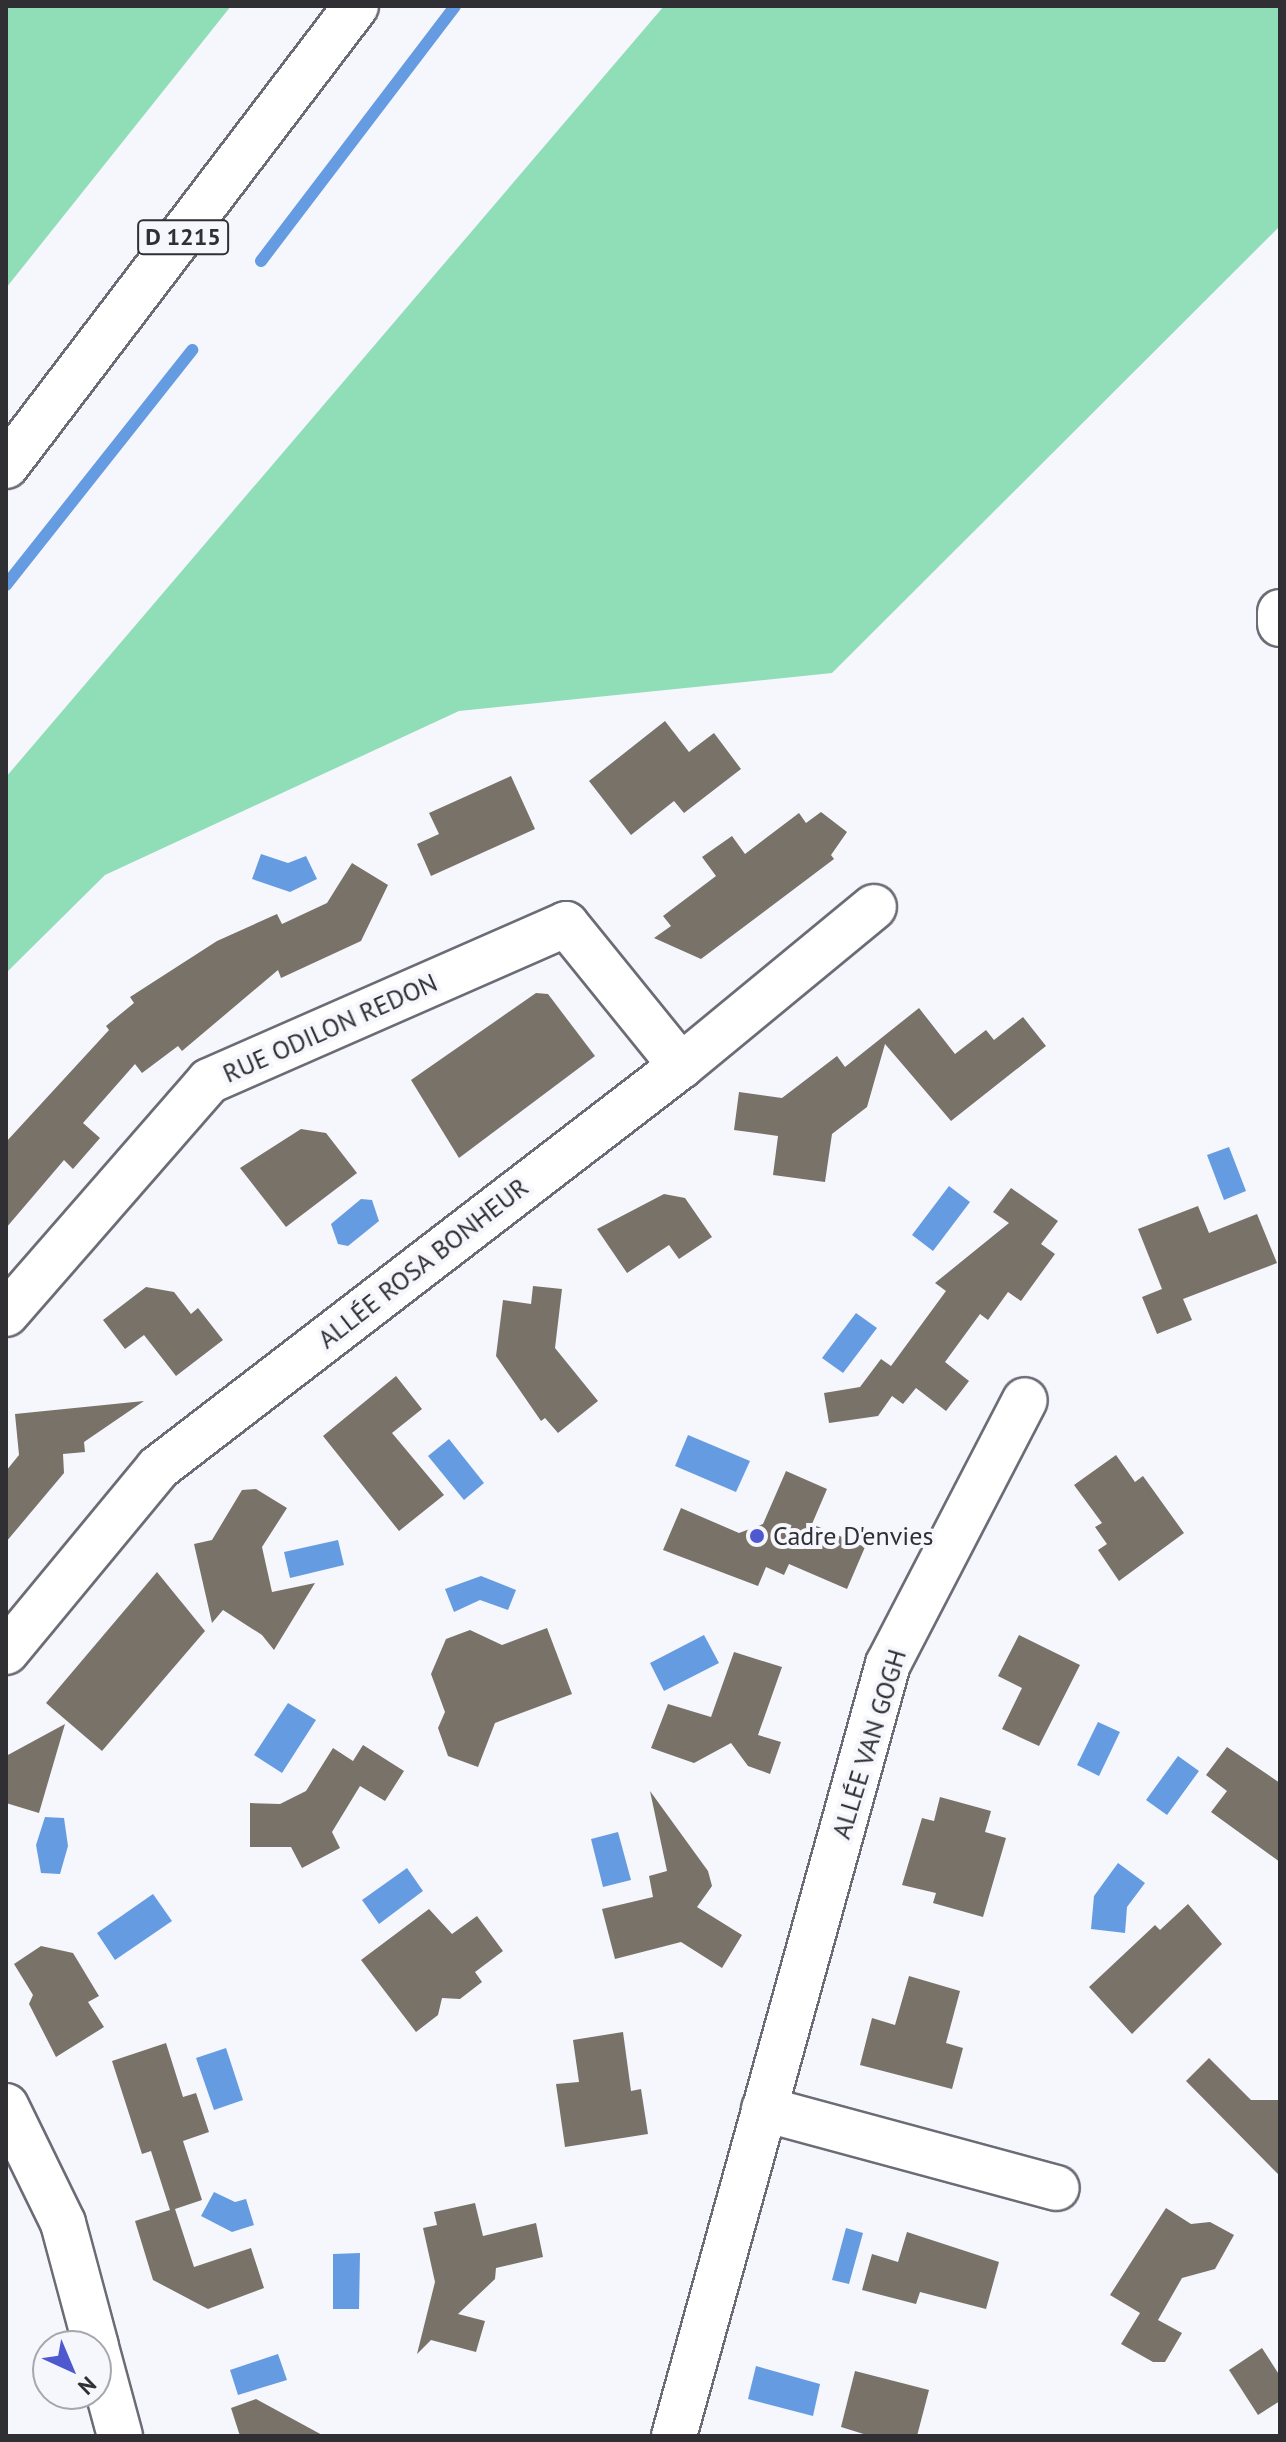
<!DOCTYPE html>
<html>
<head>
<meta charset="utf-8">
<style>
	body { margin:0 }
	#map { position:relative; width:1286px; height:2442px; overflow:hidden; background:#f6f6fd; font-family:"PT Sans",sans-serif }
	div>[style] { position:absolute }
	[style*='--x'] { left:calc(var(--x)*1px); top:calc(var(--y)*1px); width:calc(var(--w)*1px); rotate:calc(var(--a)*1deg) }
	.green>* { inset:0; background:#90deb7 }
	.water>* { inset:0; background:#659ce1 }
	.stream>* { height:12px; margin:-6px; padding:0 6px; transform-origin:6px; border-radius:6px; background:#659ce1 }
	.building>* { inset:0; background:#787269 }
	.roads { filter:drop-shadow(2px 0 #6c6c76) drop-shadow(-2px 0 #6c6c76) drop-shadow(0 2px #6c6c76) drop-shadow(0 -2px #6c6c76) }
	.minor>* { height:44px; margin:-22px; padding:0 22px; transform-origin:22px; border-radius:22px; background:#fff }
	.major>* { height:44px; margin:-22px; padding:0 22px; transform-origin:22px; border-radius:22px; background:#fff }
	.dots>* { width:22px; height:22px; translate:-50% -50%; box-sizing:border-box; border:4px solid #f6f6fd; border-radius:50% }
	span { translate:-50% -50%; white-space:nowrap; text-align:center; line-height:1.15; -webkit-text-stroke:8px #f6f6fd; paint-order:stroke }
	.shield-label span { padding:2px 6px; background:#f6f6fd; border:2px solid; border-radius:6px; -webkit-text-stroke-width:0 }
	.shield-label { font-size:24px; color:#2f2f34; font-weight:700 }
	.street-label { font-size:26px; color:#2f2f34 }
	.poi-label { font-size:26px; color:#2f2f34 }
	.left { translate:0 -50%; text-align:left }
	.frame { position:absolute; inset:0; border:8px solid #2f2f34; pointer-events:none }
	.north { position:absolute; left:32px; top:2330px; width:80px; height:80px; box-sizing:border-box; background:#f6f6fd; border:2px solid #a6a6ad; border-radius:50%; rotate:136deg; font-size:22px; font-weight:700; line-height:32px; text-align:center; color:#2f2f34 }
	.north::after { content:''; display:block; margin:auto; width:28px; height:36px; background:#4e59cf; clip-path:polygon(50% 0,100% 100%,50% 72%,0 100%) }
</style>
</head>
<body>
<div id="map">
	<div class="green">
		<div style="clip-path:polygon(6px 6px,231px 6px,6px 288px)"></div>
		<div style="clip-path:polygon(664px 6px,1280px 6px,1280px 226px,832px 673px,459px 711px,105px 875px,6px 973px,6px 777px)"></div>
	</div>
	<div class="water">
		<div style="clip-path:polygon(261px 854px,288px 863px,306px 856px,317px 879px,290px 892px,252px 879px)"></div>
		<div style="clip-path:polygon(1229px 1147px,1246px 1191px,1224px 1200px,1207px 1155px)"></div>
		<div style="clip-path:polygon(949px 1186px,970px 1202px,933px 1251px,912px 1235px)"></div>
		<div style="clip-path:polygon(361px 1199px,372px 1200px,379px 1221px,348px 1246px,338px 1244px,331px 1224px)"></div>
		<div style="clip-path:polygon(856px 1313px,877px 1328px,843px 1373px,822px 1358px)"></div>
		<div style="clip-path:polygon(688px 1435px,750px 1461px,736px 1492px,675px 1466px)"></div>
		<div style="clip-path:polygon(449px 1439px,484px 1483px,464px 1500px,428px 1456px)"></div>
		<div style="clip-path:polygon(338px 1540px,344px 1565px,290px 1578px,284px 1552px)"></div>
		<div style="clip-path:polygon(481px 1576px,516px 1590px,508px 1610px,480px 1600px,454px 1612px,445px 1589px)"></div>
		<div style="clip-path:polygon(704px 1635px,719px 1663px,664px 1691px,650px 1663px)"></div>
		<div style="clip-path:polygon(288px 1703px,316px 1720px,282px 1773px,254px 1755px)"></div>
		<div style="clip-path:polygon(1098px 1722px,1120px 1732px,1099px 1776px,1077px 1765px)"></div>
		<div style="clip-path:polygon(1178px 1756px,1199px 1771px,1167px 1815px,1146px 1800px)"></div>
		<div style="clip-path:polygon(45px 1817px,64px 1818px,68px 1846px,60px 1874px,41px 1873px,36px 1845px)"></div>
		<div style="clip-path:polygon(618px 1832px,631px 1880px,603px 1887px,591px 1839px)"></div>
		<div style="clip-path:polygon(1118px 1863px,1145px 1883px,1127px 1907px,1125px 1933px,1091px 1929px,1094px 1896px)"></div>
		<div style="clip-path:polygon(407px 1868px,423px 1891px,379px 1924px,362px 1900px)"></div>
		<div style="clip-path:polygon(153px 1894px,172px 1921px,115px 1960px,97px 1933px)"></div>
		<div style="clip-path:polygon(226px 2048px,243px 2100px,214px 2110px,196px 2058px)"></div>
		<div style="clip-path:polygon(214px 2192px,235px 2202px,246px 2199px,254px 2225px,232px 2232px,201px 2216px)"></div>
		<div style="clip-path:polygon(846px 2228px,863px 2233px,849px 2284px,832px 2280px)"></div>
		<div style="clip-path:polygon(360px 2253px,359px 2309px,333px 2309px,333px 2254px)"></div>
		<div style="clip-path:polygon(278px 2354px,287px 2380px,238px 2395px,230px 2370px)"></div>
		<div style="clip-path:polygon(756px 2366px,820px 2384px,813px 2416px,748px 2399px)"></div>
	</div>
	<div class="stream">
		<div style="--x:261;--y:261;--w:320;--a:-52.7"></div>
		<div style="--x:6;--y:585;--w:300;--a:-51.6"></div>
	</div>
	<div class="building">
		<div style="clip-path:polygon(665px 721px,689px 752px,714px 733px,741px 769px,684px 813px,674px 801px,631px 835px,589px 781px)"></div>
		<div style="clip-path:polygon(511px 776px,535px 829px,431px 876px,417px 844px,439px 834px,429px 813px)"></div>
		<div style="clip-path:polygon(821px 812px,847px 832px,831px 855px,834px 859px,701px 959px,654px 938px,671px 926px,663px 916px,716px 876px,702px 857px,732px 836px,745px 854px,799px 813px,806px 823px)"></div>
		<div style="clip-path:polygon(352px 863px,388px 885px,361px 941px,281px 978px,278px 970px,182px 1051px,178px 1046px,142px 1073px,135px 1064px,83px 1123px,100px 1138px,73px 1169px,64px 1160px,6px 1228px,6px 1142px,109px 1030px,106px 1026px,134px 1003px,130px 997px,217px 941px,277px 914px,282px 924px,327px 903px)"></div>
		<div style="clip-path:polygon(536px 993px,548px 994px,595px 1056px,459px 1158px,411px 1080px)"></div>
		<div style="clip-path:polygon(919px 1008px,955px 1054px,986px 1030px,994px 1040px,1023px 1017px,1046px 1046px,951px 1121px,885px 1044px,867px 1107px,832px 1134px,825px 1182px,773px 1175px,778px 1136px,734px 1130px,739px 1092px,782px 1098px,837px 1056px,845px 1067px)"></div>
		<div style="clip-path:polygon(301px 1129px,326px 1133px,357px 1173px,286px 1227px,240px 1168px)"></div>
		<div style="clip-path:polygon(1011px 1188px,1058px 1221px,1041px 1244px,1055px 1254px,1021px 1301px,1008px 1292px,988px 1320px,980px 1314px,945px 1362px,969px 1381px,946px 1411px,916px 1388px,903px 1404px,892px 1396px,878px 1416px,829px 1423px,824px 1393px,860px 1387px,881px 1359px,891px 1366px,946px 1291px,935px 1283px,1009px 1223px,993px 1212px)"></div>
		<div style="clip-path:polygon(664px 1194px,685px 1198px,712px 1237px,679px 1259px,669px 1245px,627px 1273px,597px 1229px)"></div>
		<div style="clip-path:polygon(1198px 1206px,1209px 1233px,1257px 1214px,1277px 1263px,1183px 1299px,1192px 1320px,1157px 1334px,1142px 1297px,1162px 1289px,1138px 1229px)"></div>
		<div style="clip-path:polygon(533px 1286px,562px 1289px,555px 1348px,598px 1401px,558px 1433px,545px 1418px,541px 1421px,496px 1356px,503px 1300px,531px 1304px)"></div>
		<div style="clip-path:polygon(146px 1287px,174px 1292px,191px 1314px,198px 1308px,223px 1340px,176px 1376px,144px 1335px,125px 1349px,103px 1320px)"></div>
		<div style="clip-path:polygon(396px 1376px,422px 1409px,392px 1433px,444px 1495px,399px 1531px,323px 1436px)"></div>
		<div style="clip-path:polygon(144px 1401px,84px 1442px,85px 1452px,63px 1454px,64px 1473px,6px 1542px,6px 1471px,19px 1455px,15px 1414px)"></div>
		<div style="clip-path:polygon(1116px 1455px,1135px 1482px,1143px 1476px,1184px 1533px,1119px 1581px,1098px 1550px,1107px 1544px,1095px 1527px,1102px 1523px,1074px 1485px)"></div>
		<div style="clip-path:polygon(786px 1471px,827px 1489px,812px 1524px,865px 1547px,847px 1589px,789px 1564px,784px 1575px,766px 1567px,758px 1586px,663px 1550px,681px 1508px,739px 1533px,763px 1524px)"></div>
		<div style="clip-path:polygon(256px 1489px,287px 1508px,262px 1547px,272px 1592px,315px 1583px,274px 1650px,262px 1635px,223px 1610px,212px 1623px,194px 1544px,212px 1540px,242px 1490px)"></div>
		<div style="clip-path:polygon(157px 1572px,205px 1631px,102px 1751px,46px 1703px)"></div>
		<div style="clip-path:polygon(547px 1628px,572px 1694px,495px 1723px,478px 1767px,448px 1756px,438px 1728px,445px 1712px,431px 1674px,446px 1639px,470px 1630px,502px 1645px)"></div>
		<div style="clip-path:polygon(1019px 1635px,1080px 1665px,1039px 1746px,1002px 1729px,1022px 1688px,998px 1676px)"></div>
		<div style="clip-path:polygon(734px 1652px,782px 1667px,758px 1735px,781px 1742px,770px 1774px,748px 1766px,731px 1743px,694px 1763px,651px 1748px,668px 1704px,711px 1717px)"></div>
		<div style="clip-path:polygon(65px 1724px,39px 1813px,6px 1803px,6px 1756px)"></div>
		<div style="clip-path:polygon(363px 1745px,404px 1771px,385px 1801px,360px 1786px,332px 1832px,340px 1848px,302px 1868px,291px 1847px,250px 1847px,250px 1803px,280px 1804px,306px 1791px,333px 1748px,353px 1761px)"></div>
		<div style="clip-path:polygon(1227px 1747px,1280px 1783px,1280px 1862px,1211px 1812px,1227px 1791px,1206px 1775px)"></div>
		<div style="clip-path:polygon(650px 1791px,708px 1871px,712px 1886px,697px 1907px,742px 1935px,722px 1968px,681px 1942px,615px 1959px,602px 1909px,653px 1897px,649px 1876px,667px 1871px)"></div>
		<div style="clip-path:polygon(940px 1797px,991px 1811px,985px 1832px,1006px 1838px,983px 1917px,933px 1903px,936px 1893px,902px 1885px,922px 1818px,934px 1821px)"></div>
		<div style="clip-path:polygon(1188px 1904px,1222px 1944px,1132px 2034px,1089px 1987px,1155px 1925px,1160px 1930px)"></div>
		<div style="clip-path:polygon(429px 1909px,452px 1934px,477px 1916px,503px 1951px,475px 1972px,482px 1982px,460px 1999px,442px 1998px,438px 2015px,416px 2032px,361px 1960px)"></div>
		<div style="clip-path:polygon(41px 1946px,73px 1953px,99px 1996px,88px 2002px,104px 2027px,56px 2057px,29px 2004px,33px 1995px,14px 1964px)"></div>
		<div style="clip-path:polygon(909px 1976px,960px 1991px,946px 2043px,963px 2048px,952px 2089px,860px 2065px,872px 2018px,895px 2025px)"></div>
		<div style="clip-path:polygon(623px 2032px,631px 2091px,641px 2089px,648px 2134px,565px 2147px,556px 2084px,579px 2082px,573px 2040px)"></div>
		<div style="clip-path:polygon(166px 2043px,183px 2097px,196px 2093px,209px 2132px,183px 2141px,202px 2200px,175px 2209px,194px 2267px,251px 2248px,264px 2288px,208px 2309px,153px 2280px,135px 2221px,170px 2210px,151px 2151px,142px 2154px,112px 2061px)"></div>
		<div style="clip-path:polygon(1209px 2058px,1251px 2100px,1280px 2100px,1280px 2176px,1186px 2081px)"></div>
		<div style="clip-path:polygon(475px 2203px,483px 2236px,536px 2223px,543px 2257px,496px 2268px,495px 2279px,458px 2314px,485px 2321px,476px 2352px,431px 2340px,417px 2354px,435px 2282px,423px 2228px,437px 2225px,434px 2212px)"></div>
		<div style="clip-path:polygon(1166px 2208px,1191px 2224px,1210px 2222px,1234px 2235px,1215px 2269px,1182px 2278px,1158px 2320px,1182px 2333px,1165px 2362px,1153px 2362px,1121px 2344px,1140px 2313px,1110px 2295px)"></div>
		<div style="clip-path:polygon(907px 2232px,999px 2262px,986px 2309px,920px 2292px,916px 2304px,862px 2290px,872px 2254px,898px 2262px)"></div>
		<div style="clip-path:polygon(1262px 2348px,1280px 2376px,1280px 2401px,1258px 2415px,1229px 2370px)"></div>
		<div style="clip-path:polygon(855px 2371px,929px 2390px,917px 2436px,870px 2436px,841px 2427px)"></div>
		<div style="clip-path:polygon(256px 2399px,324px 2436px,240px 2436px,231px 2408px)"></div>
	</div>
	<div class="roads">
		<div class="minor">
			<div style="--x:1280;--y:612;--w:12;--a:90"></div>
			<div style="--x:6;--y:1314;--w:309;--a:-48.9"></div>
			<div style="--x:209;--y:1081;--w:390;--a:-23.7"></div>
			<div style="--x:566;--y:924;--w:183;--a:51"></div>
			<div style="--x:6;--y:1652;--w:239;--a:-50.4"></div>
			<div style="--x:158;--y:1468;--w:660;--a:-37.55"></div>
			<div style="--x:681;--y:1066;--w:250;--a:-39.5"></div>
			<div style="--x:6;--y:2106;--w:130;--a:64"></div>
			<div style="--x:63;--y:2223;--w:127;--a:75"></div>
			<div style="--x:764;--y:2109;--w:303;--a:15.1"></div>
			<div style="--x:96;--y:2347;--w:92;--a:74.9"></div>
			<div style="--x:674;--y:2436;--w:801;--a:-74.51"></div>
			<div style="--x:888;--y:1664;--w:297;--a:-62.6"></div>
		</div>
		<div class="major">
			<div style="--x:6;--y:466;--w:578;--a:-52.73"></div>
		</div>
	</div>
	<div class="dots">
		<div style="left:757px;top:1536px;background:#4e59cf"></div>
	</div>
	<div class="shield-label">
		<span style="left:183px;top:237px">D 1215</span>
	</div>
	<div class="street-label">
		<span style="left:330px;top:1028px;rotate:-24deg">RUE ODILON REDON</span>
		<span style="left:423px;top:1263px;rotate:-38deg">ALLÉE ROSA BONHEUR</span>
		<span style="left:869px;top:1744px;rotate:-73deg">ALLÉE VAN GOGH</span>
	</div>
	<div class="poi-label">
		<span class="left" style="left:773px;top:1536px">Cadre D'envies</span>
	</div>
	<div class="frame"></div>
	<div class="north">N</div>
</div>
</body>
</html>
